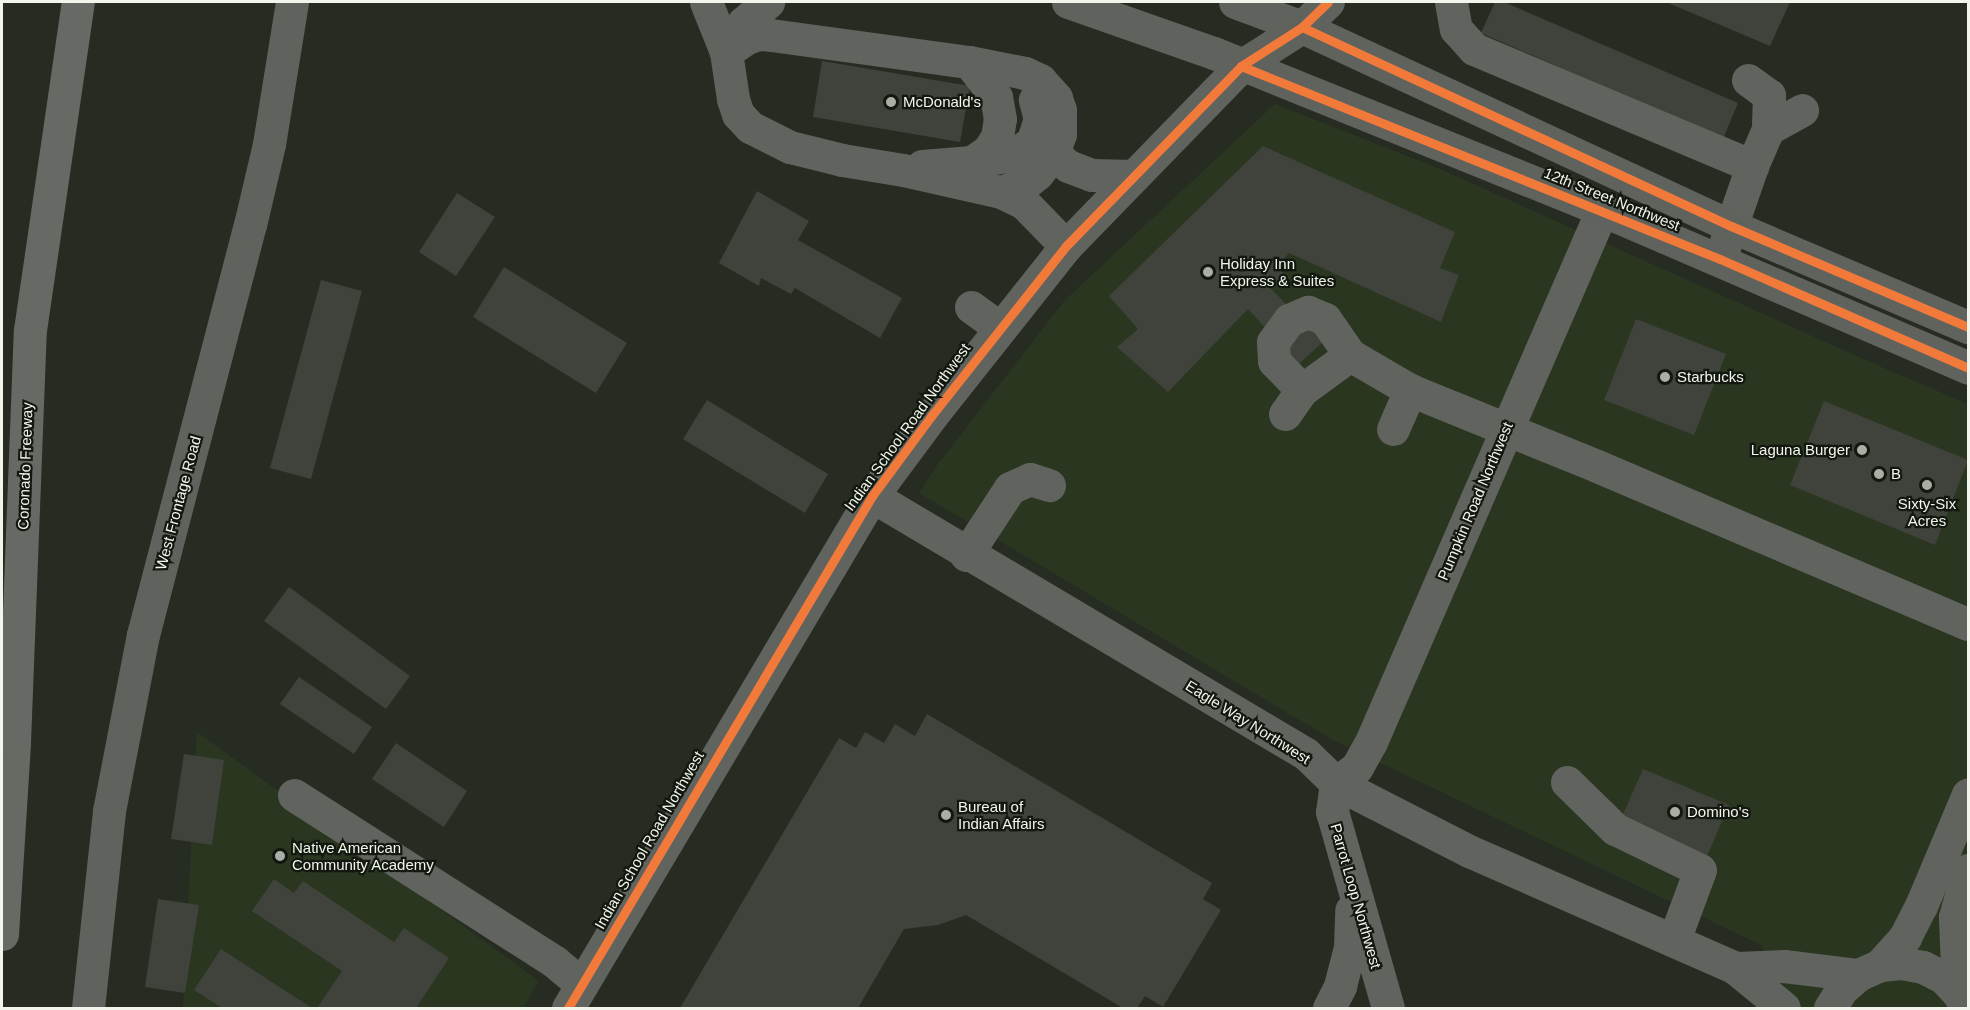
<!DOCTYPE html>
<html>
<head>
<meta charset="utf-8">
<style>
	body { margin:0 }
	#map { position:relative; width:1970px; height:1010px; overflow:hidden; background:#272c23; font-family:Helvetica,sans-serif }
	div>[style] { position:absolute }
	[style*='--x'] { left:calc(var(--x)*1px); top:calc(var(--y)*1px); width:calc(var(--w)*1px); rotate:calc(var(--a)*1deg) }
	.built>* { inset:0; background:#2b3621 }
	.building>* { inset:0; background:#3f433b }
	.minor>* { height:33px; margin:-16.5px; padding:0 16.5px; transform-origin:16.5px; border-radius:16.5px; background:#60635e }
	.major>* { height:33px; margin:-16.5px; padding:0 16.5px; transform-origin:16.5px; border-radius:16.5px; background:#60635d }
	.highway>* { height:33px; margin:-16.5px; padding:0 16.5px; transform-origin:16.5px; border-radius:16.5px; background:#676964 }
	.cycleway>* { height:9px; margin:-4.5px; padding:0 4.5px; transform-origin:4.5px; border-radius:4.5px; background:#f17a3a }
	.dots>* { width:16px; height:16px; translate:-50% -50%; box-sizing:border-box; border:3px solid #12170f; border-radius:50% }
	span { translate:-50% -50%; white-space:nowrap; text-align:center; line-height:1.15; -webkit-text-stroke:4.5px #12170f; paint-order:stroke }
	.poi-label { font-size:15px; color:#f0f6eb }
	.left { translate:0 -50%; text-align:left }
	.right { translate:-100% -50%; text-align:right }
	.street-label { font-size:15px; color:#f0f6eb }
	.frame { position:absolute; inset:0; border:3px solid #f0f6eb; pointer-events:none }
</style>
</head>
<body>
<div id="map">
	<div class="built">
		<div style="clip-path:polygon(1275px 104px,1440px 169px,1870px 362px,1968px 404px,1968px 1008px,1789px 1008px,1761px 945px,1335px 741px,919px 493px,938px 464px,1065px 300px)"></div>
		<div style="clip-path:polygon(197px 732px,539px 981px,523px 1008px,183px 1008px)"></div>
	</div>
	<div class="building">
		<div style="clip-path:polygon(1495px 2px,1504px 2px,1738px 103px,1723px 139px,1481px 33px)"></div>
		<div style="clip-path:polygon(1666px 2px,1790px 2px,1770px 46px)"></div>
		<div style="clip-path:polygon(822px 61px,970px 86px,960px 142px,813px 117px)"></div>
		<div style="clip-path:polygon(1263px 146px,1455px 232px,1440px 268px,1459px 275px,1441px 322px,1289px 253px,1277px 266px,1286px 276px,1269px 287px,1324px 341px,1299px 364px,1248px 309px,1168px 392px,1117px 347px,1138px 329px,1109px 296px)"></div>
		<div style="clip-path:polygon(757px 191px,809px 221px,798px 240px,902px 298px,880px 338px,795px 288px,791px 294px,761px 278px,759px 286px,719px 263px)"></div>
		<div style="clip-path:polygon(457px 193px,495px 217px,456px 276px,419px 252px)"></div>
		<div style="clip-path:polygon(504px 267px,627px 343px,596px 393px,473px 317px)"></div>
		<div style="clip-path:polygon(321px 280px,362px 291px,311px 479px,270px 468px)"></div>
		<div style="clip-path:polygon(1636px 319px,1726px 354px,1694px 435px,1604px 400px)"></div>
		<div style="clip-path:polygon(707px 400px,828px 474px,805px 513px,683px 439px)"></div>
		<div style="clip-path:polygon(1824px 401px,1968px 460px,1935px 545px,1790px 485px)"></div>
		<div style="clip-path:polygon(289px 587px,410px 676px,386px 709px,264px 621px)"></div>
		<div style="clip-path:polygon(299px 677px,372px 727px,354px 754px,280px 704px)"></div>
		<div style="clip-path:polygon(927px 714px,1212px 883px,1203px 899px,1221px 910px,1163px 1007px,1145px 996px,1137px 1008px,1123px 1008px,966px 915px,938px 925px,904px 929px,858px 1008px,680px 1008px,839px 738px,856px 748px,865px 732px,884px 743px,895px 724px,915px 736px)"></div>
		<div style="clip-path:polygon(396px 743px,467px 791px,444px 827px,372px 779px)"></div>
		<div style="clip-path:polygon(184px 754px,224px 760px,212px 845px,171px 839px)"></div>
		<div style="clip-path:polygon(1643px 769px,1729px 805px,1707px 856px,1621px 819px)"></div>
		<div style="clip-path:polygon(274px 879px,294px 893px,303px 881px,394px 942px,404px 928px,449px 958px,416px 1008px,317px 1008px,342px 971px,252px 911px)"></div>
		<div style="clip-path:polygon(158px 899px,199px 905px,185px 993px,145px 987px)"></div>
		<div style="clip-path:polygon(221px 949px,312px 1008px,222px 1008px,194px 990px)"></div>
	</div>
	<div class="minor">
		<div style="--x:706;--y:2;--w:54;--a:68.2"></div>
		<div style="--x:726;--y:52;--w:48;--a:81.5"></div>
		<div style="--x:733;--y:99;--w:16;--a:72"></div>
		<div style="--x:738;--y:114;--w:18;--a:47"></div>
		<div style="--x:750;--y:127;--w:45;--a:26.6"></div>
		<div style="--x:790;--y:147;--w:54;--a:14"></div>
		<div style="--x:842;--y:160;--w:62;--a:9.3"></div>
		<div style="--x:903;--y:170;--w:100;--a:12.7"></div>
		<div style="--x:1001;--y:192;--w:25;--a:26"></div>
		<div style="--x:1024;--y:203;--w:60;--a:45.7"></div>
		<div style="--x:1451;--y:2;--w:27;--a:80"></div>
		<div style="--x:1456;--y:29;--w:27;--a:48"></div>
		<div style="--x:1474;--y:49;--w:302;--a:22.8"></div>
		<div style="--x:730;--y:45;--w:26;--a:-59"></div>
		<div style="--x:743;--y:23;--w:33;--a:-40"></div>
		<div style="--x:726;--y:52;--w:25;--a:-34"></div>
		<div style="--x:747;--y:38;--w:12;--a:-20"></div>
		<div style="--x:758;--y:34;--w:13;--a:4"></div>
		<div style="--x:771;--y:35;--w:200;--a:7.8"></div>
		<div style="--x:969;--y:62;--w:57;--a:11.1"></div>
		<div style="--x:1025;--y:73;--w:17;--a:25"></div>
		<div style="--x:1040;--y:80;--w:24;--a:48"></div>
		<div style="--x:1056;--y:98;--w:13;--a:72"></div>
		<div style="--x:1060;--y:110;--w:24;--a:90"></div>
		<div style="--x:1060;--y:134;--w:20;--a:110"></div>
		<div style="--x:1053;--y:153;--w:26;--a:127"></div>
		<div style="--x:1037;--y:174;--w:13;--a:141"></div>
		<div style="--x:1027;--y:182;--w:28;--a:159"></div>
		<div style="--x:1748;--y:80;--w:26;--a:36"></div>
		<div style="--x:1769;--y:95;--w:34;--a:92"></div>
		<div style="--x:1053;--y:153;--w:20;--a:41"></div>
		<div style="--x:1068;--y:166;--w:25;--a:21"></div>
		<div style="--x:1091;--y:175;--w:43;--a:1.3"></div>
		<div style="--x:972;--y:162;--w:40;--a:-10"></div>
		<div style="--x:1011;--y:155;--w:24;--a:-30"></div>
		<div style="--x:1032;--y:143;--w:25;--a:-72"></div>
		<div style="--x:1040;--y:119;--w:20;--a:-105"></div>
		<div style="--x:922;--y:166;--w:50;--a:-4.6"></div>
		<div style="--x:972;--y:162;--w:19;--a:-35"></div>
		<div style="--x:988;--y:151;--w:17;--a:-57"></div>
		<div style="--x:997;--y:137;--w:18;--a:-81"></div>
		<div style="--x:1000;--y:119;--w:22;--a:-100"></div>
		<div style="--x:996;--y:97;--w:44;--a:-127.6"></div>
		<div style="--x:1720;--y:259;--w:98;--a:-71"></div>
		<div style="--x:1752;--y:166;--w:40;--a:-66.6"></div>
		<div style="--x:1768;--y:129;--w:39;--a:-29"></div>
		<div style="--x:971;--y:307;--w:36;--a:36"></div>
		<div style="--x:1302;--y:390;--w:40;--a:-134"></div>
		<div style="--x:1274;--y:361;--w:19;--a:-93"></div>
		<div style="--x:1273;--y:342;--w:27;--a:-54"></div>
		<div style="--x:1289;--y:320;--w:21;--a:-23"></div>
		<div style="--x:1308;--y:312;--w:18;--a:22"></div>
		<div style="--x:1325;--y:319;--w:44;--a:55.2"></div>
		<div style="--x:1350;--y:355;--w:69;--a:30.3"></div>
		<div style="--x:1410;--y:390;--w:202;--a:22.1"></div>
		<div style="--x:1597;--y:466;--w:403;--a:23.1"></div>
		<div style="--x:1285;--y:414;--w:29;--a:-55"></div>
		<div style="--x:1302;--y:390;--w:59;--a:-36.1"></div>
		<div style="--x:1393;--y:429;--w:43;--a:-66.4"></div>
		<div style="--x:872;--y:496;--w:505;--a:30.73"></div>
		<div style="--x:1306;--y:754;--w:42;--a:44"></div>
		<div style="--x:1336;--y:783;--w:149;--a:27.1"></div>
		<div style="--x:1469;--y:851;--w:291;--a:23.7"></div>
		<div style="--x:1735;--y:968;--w:63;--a:39.2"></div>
		<div style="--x:966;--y:555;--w:80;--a:-56.7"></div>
		<div style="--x:1010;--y:488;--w:22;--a:-24"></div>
		<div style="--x:1030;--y:479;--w:20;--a:18"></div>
		<div style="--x:1567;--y:782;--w:67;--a:44.4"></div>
		<div style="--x:1615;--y:829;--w:94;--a:25.8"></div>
		<div style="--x:1700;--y:870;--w:75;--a:110.4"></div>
		<div style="--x:294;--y:795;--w:310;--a:32.6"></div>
		<div style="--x:555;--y:962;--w:35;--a:40"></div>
		<div style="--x:1880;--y:965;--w:38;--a:-48"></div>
		<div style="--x:1905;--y:937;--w:35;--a:-63"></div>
		<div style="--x:1921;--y:906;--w:121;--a:-67.2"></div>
		<div style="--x:1735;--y:968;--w:49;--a:-2.3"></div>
		<div style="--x:1784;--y:966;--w:75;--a:6.9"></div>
		<div style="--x:1958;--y:993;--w:76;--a:-92.3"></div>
		<div style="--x:1955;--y:917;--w:49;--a:-74.5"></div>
		<div style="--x:568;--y:1008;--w:595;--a:-59.3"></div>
		<div style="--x:872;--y:496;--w:101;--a:-53.5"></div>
		<div style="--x:932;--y:415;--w:216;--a:-51.6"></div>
		<div style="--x:1066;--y:246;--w:251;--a:-45.8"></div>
		<div style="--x:1329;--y:1008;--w:25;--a:-63"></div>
		<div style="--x:1340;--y:986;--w:40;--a:-75.6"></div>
		<div style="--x:1350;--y:947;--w:37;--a:-88"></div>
		<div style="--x:1388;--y:1008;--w:204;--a:-105.9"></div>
		<div style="--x:1332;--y:812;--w:29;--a:-82"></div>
		<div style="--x:1336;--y:783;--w:26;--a:-37"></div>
		<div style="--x:1357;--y:767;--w:29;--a:-61"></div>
		<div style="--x:1371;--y:742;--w:580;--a:-66.53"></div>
		<div style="--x:1830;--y:1008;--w:22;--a:-58"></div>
		<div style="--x:1842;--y:989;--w:21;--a:-41"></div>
		<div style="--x:1858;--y:975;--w:24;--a:-24"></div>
		<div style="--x:1880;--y:965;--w:22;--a:-5"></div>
		<div style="--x:1902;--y:963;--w:21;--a:11"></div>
		<div style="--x:1923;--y:967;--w:22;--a:27"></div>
		<div style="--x:1943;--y:977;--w:22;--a:47"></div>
		<div style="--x:1958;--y:993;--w:17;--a:59"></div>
	</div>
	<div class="major">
		<div style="--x:1068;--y:2;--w:155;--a:19.3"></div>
		<div style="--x:1214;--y:53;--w:419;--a:22"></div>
		<div style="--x:1602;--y:210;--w:399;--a:23.3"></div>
		<div style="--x:1235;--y:2;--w:72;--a:20.5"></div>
		<div style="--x:1302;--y:27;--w:473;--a:24.9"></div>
		<div style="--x:1731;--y:226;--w:258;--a:23.1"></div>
		<div style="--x:1241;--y:66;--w:72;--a:-32.6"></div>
		<div style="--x:1302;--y:27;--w:36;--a:-44"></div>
		<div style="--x:88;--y:1008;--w:198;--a:-83.9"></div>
		<div style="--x:109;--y:811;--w:179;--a:-79.1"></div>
		<div style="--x:143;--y:635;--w:424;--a:-75.4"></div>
		<div style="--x:250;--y:225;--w:83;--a:-76.8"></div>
		<div style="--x:269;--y:144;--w:144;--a:-80.8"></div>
	</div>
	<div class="highway">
		<div style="--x:2;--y:934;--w:192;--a:-86.4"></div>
		<div style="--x:14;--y:742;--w:412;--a:-87.8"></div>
		<div style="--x:30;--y:330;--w:331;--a:-81.7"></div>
	</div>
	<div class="cycleway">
		<div style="--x:1302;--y:27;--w:473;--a:24.9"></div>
		<div style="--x:1731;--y:226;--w:258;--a:23.1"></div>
		<div style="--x:1241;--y:66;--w:516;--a:21.95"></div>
		<div style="--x:1720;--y:259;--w:271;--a:23.7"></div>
		<div style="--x:568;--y:1008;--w:595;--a:-59.3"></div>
		<div style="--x:872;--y:496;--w:101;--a:-53.5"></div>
		<div style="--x:932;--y:415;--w:216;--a:-51.6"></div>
		<div style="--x:1066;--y:246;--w:251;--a:-45.8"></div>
		<div style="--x:1241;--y:66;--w:72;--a:-32.6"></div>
		<div style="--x:1302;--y:27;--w:36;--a:-44"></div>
	</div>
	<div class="dots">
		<div style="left:891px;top:102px;background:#aaafa5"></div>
		<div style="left:1208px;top:272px;background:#aaafa5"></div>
		<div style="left:1665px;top:377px;background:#aaafa5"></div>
		<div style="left:1862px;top:450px;background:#aaafa5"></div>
		<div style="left:1879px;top:474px;background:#aaafa5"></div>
		<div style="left:1927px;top:485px;background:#aaafa5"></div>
		<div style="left:1675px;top:812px;background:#aaafa5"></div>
		<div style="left:946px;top:815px;background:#aaafa5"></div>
		<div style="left:280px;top:856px;background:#aaafa5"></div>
	</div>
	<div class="poi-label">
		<span class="left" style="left:903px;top:102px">McDonald's</span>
		<span class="left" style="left:1220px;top:272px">Holiday Inn<br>Express &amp; Suites</span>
		<span class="left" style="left:1677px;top:377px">Starbucks</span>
		<span class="right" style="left:1850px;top:450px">Laguna Burger</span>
		<span class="left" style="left:1891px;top:474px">B</span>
		<span style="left:1927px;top:512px">Sixty-Six<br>Acres</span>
		<span class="left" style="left:958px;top:815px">Bureau of<br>Indian Affairs</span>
		<span class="left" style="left:1687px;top:812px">Domino's</span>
		<span class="left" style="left:292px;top:856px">Native American<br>Community Academy</span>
	</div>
	<div class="street-label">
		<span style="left:1612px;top:199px;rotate:22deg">12th Street Northwest</span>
		<span style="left:907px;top:427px;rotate:-54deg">Indian School Road Northwest</span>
		<span style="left:25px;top:466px;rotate:-88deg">Coronado Freeway</span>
		<span style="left:1475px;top:501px;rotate:-67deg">Pumpkin Road Northwest</span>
		<span style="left:178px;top:503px;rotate:-75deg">West Frontage Road</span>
		<span style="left:1248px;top:722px;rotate:32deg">Eagle Way Northwest</span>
		<span style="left:649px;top:840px;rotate:-60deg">Indian School Road Northwest</span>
		<span style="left:1356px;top:896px;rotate:74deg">Parrot Loop Northwest</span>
	</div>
	<div class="frame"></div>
</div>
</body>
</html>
